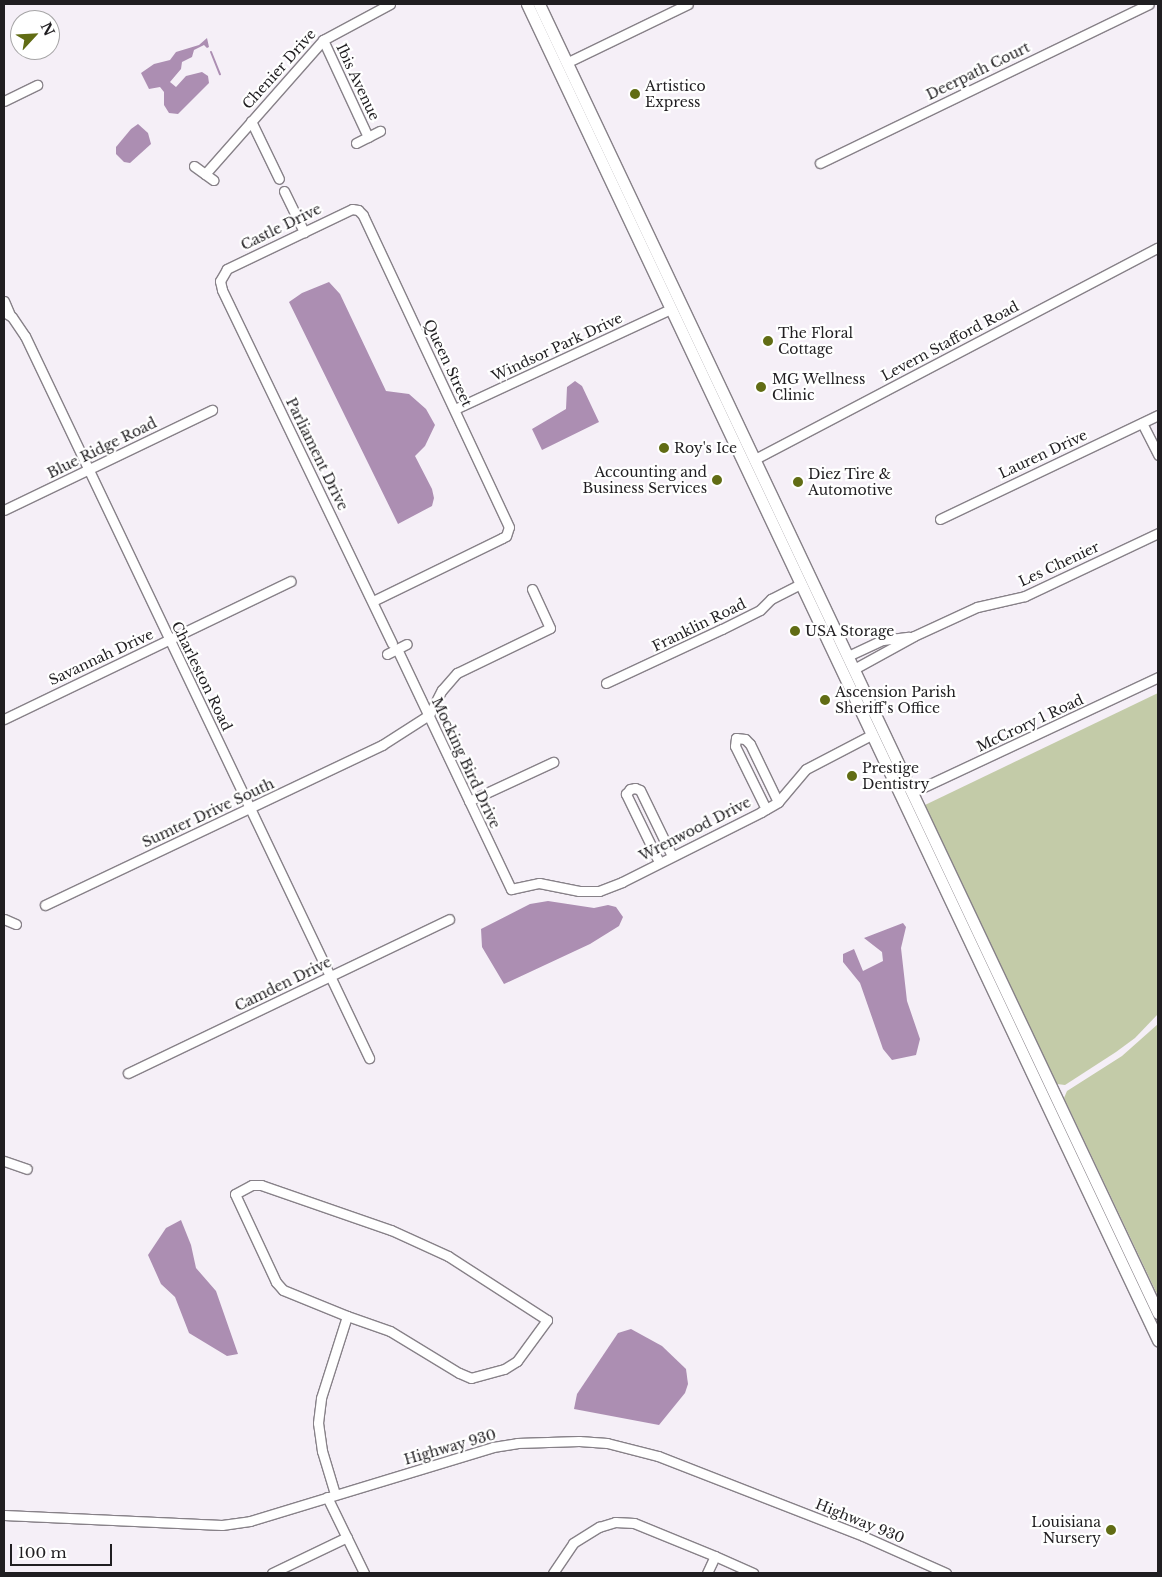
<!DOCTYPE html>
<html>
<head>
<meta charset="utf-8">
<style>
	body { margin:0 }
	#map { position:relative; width:1162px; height:1577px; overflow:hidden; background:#f5eff7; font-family:"Libre Baskerville",serif }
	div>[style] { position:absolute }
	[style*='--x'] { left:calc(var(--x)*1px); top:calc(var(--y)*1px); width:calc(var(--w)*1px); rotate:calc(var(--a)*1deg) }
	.green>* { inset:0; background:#c3cba8 }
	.water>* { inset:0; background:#ac8eb2 }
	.stream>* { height:2px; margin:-1px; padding:0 1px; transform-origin:1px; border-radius:1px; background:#ac8eb2 }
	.roads { filter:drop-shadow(1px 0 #878188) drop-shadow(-1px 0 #878188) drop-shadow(0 1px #878188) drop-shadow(0 -1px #878188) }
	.minor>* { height:9px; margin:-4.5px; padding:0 4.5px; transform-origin:4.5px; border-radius:4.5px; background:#fff }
	.major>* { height:11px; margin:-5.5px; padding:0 5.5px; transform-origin:5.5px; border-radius:5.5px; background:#fff }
	.dots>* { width:14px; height:14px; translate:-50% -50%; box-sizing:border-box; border:2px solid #fff; border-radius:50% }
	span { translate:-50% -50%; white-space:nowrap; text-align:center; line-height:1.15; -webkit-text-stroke:4.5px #fff; paint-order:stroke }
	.street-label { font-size:14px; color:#201e21 }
	.poi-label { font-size:14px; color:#201e21 }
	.left { translate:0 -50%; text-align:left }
	.right { translate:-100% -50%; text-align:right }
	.frame { position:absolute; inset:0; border:5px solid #201e21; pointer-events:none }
	.north { position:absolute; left:10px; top:10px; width:50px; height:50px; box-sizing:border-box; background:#fff; border:1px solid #a6a5a6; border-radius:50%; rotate:65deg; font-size:14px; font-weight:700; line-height:20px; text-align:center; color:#201e21 }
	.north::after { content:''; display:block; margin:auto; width:18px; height:22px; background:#616c14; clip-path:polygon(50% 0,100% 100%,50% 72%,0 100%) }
	.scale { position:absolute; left:10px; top:1544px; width:102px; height:22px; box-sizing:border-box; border:2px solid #201e21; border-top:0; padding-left:6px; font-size:15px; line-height:18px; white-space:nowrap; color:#201e21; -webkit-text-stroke:4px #fff; paint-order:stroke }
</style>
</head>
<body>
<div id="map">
	<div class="green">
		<div style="clip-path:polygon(1158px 693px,1158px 1014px,1135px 1038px,1116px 1052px,1065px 1085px,1057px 1084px,925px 805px)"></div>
		<div style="clip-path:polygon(1158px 1024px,1158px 1296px,1064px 1098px,1067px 1091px,1122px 1056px)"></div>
	</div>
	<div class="water">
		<div style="clip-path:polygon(207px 38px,209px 47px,207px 48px,204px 45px,194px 50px,192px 57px,182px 62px,181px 69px,170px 82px,176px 87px,186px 76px,202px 72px,208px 76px,209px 83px,178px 114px,169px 113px,164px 105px,164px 92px,160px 87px,149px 89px,141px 73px,154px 64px,170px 60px,176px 52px,199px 45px)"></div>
		<div style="clip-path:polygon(138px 124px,148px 133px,151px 144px,130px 163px,124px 162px,116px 154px,116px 147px,131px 129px)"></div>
		<div style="clip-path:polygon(329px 282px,340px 294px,386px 391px,409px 394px,426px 409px,435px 425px,425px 446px,415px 456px,432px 489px,434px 498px,432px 506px,398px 524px,289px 302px,302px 293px)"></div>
		<div style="clip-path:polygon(575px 381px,582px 386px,599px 422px,542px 450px,532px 429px,566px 409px,567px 387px)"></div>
		<div style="clip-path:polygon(548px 901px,594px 908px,608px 905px,616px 907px,623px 917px,619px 926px,590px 944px,504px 984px,482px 947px,481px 929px,530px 904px)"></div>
		<div style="clip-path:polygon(903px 923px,906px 927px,901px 948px,907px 1001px,920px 1039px,916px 1055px,892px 1060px,883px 1049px,860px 983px,843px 962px,843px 954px,854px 949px,863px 971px,883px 961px,882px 952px,864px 938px)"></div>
		<div style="clip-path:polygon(181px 1220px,191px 1245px,196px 1268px,216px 1291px,238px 1354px,227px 1356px,189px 1333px,175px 1297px,161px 1284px,148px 1255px,166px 1228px)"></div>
		<div style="clip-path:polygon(631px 1329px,662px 1346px,686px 1369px,688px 1384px,685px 1393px,659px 1425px,574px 1409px,577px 1394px,618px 1333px)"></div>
	</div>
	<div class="stream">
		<div style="--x:211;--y:52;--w:24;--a:68"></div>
	</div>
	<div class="roads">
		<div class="minor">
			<div style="--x:323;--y:40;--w:107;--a:65.1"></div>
			<div style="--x:568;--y:62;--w:133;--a:-25.8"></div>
			<div style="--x:4;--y:101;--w:37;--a:-26"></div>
			<div style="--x:251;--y:121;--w:64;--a:64.2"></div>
			<div style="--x:356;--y:143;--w:27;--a:-27"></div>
			<div style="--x:820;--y:163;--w:365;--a:-25.8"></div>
			<div style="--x:194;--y:166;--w:24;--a:36"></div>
			<div style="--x:205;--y:174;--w:179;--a:-48.6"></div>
			<div style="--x:323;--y:40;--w:76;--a:-28.2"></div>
			<div style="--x:284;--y:191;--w:46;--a:64"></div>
			<div style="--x:4;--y:301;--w:15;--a:67"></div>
			<div style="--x:4;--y:312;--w:9;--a:32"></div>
			<div style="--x:12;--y:317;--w:23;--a:56"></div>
			<div style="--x:25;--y:336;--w:800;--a:64.52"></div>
			<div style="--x:455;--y:409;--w:237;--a:-24.9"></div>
			<div style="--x:1142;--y:423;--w:36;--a:63"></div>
			<div style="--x:755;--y:459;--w:455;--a:-27.7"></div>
			<div style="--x:4;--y:510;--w:231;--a:-25.7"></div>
			<div style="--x:940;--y:519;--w:242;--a:-25.5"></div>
			<div style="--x:373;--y:601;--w:144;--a:-26"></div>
			<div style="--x:502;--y:538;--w:4;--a:-27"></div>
			<div style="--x:506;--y:536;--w:9;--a:-72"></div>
			<div style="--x:509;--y:527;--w:344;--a:-115.1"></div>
			<div style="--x:363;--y:215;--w:7;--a:-135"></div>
			<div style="--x:358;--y:210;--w:6;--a:-171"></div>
			<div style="--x:352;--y:209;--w:139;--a:154.4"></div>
			<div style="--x:227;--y:269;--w:14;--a:120"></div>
			<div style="--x:220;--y:281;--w:9;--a:77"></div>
			<div style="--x:222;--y:290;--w:392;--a:64.3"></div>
			<div style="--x:397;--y:649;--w:266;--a:64.6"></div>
			<div style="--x:511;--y:889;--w:29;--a:-12"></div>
			<div style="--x:539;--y:883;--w:41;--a:11.3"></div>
			<div style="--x:579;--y:891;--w:20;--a:0"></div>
			<div style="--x:599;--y:891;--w:25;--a:-21"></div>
			<div style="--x:622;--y:882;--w:156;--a:-26.7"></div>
			<div style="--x:761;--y:812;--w:20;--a:-30"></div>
			<div style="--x:778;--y:802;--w:43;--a:-49.7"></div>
			<div style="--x:806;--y:769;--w:73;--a:-27.6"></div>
			<div style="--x:387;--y:654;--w:22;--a:-27"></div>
			<div style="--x:848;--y:656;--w:38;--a:-25"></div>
			<div style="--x:883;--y:640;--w:26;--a:-7"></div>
			<div style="--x:854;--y:669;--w:68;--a:-28.8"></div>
			<div style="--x:914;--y:636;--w:69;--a:-24.7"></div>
			<div style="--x:977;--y:607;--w:49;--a:-12.9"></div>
			<div style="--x:1025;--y:596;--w:147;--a:-25.3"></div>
			<div style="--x:606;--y:683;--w:128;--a:-25"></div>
			<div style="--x:722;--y:629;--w:42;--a:-26.6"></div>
			<div style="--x:760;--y:610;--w:16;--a:-45"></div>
			<div style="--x:771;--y:599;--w:33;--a:-27"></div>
			<div style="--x:4;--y:719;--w:318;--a:-25.7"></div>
			<div style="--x:913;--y:792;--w:271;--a:-25.1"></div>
			<div style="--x:469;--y:801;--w:93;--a:-24.9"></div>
			<div style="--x:766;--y:809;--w:70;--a:-116.2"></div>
			<div style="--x:735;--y:746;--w:8;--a:-83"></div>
			<div style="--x:736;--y:738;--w:9;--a:6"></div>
			<div style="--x:745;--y:739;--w:7;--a:45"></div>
			<div style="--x:750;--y:744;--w:64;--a:64.2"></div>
			<div style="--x:659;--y:862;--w:76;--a:-115.9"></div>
			<div style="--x:626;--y:794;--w:6;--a:-51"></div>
			<div style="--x:630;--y:789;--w:5;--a:-11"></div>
			<div style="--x:635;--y:788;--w:5;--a:22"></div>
			<div style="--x:640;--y:790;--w:73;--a:64.1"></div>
			<div style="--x:45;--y:905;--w:373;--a:-25.4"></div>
			<div style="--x:382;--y:745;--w:56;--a:-32.6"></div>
			<div style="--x:429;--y:715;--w:28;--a:-63"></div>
			<div style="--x:442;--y:690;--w:23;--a:-49"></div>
			<div style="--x:457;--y:673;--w:103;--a:-25.8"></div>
			<div style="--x:550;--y:628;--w:43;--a:-114.8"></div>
			<div style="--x:4;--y:919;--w:13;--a:23"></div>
			<div style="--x:128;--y:1073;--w:356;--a:-25.6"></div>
			<div style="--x:4;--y:1161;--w:24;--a:19"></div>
			<div style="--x:335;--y:1494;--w:45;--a:-106.8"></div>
			<div style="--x:322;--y:1451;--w:28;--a:-98"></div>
			<div style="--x:318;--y:1423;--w:25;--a:-83"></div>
			<div style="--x:321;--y:1398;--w:86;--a:-72.4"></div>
			<div style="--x:347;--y:1316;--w:69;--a:-157.9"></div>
			<div style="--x:283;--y:1290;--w:11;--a:-131"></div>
			<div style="--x:276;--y:1282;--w:97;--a:-115"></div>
			<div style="--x:235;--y:1194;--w:19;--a:-28"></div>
			<div style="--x:252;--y:1185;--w:9;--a:0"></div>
			<div style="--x:261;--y:1185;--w:138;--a:19.1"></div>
			<div style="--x:391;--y:1230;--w:63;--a:24.5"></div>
			<div style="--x:448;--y:1256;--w:118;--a:32.9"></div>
			<div style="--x:547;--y:1320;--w:51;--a:126.2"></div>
			<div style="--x:517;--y:1361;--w:15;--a:148"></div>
			<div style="--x:504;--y:1369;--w:34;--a:165"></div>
			<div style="--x:471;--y:1378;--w:13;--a:-157"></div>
			<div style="--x:459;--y:1373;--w:81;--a:-148.7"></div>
			<div style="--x:390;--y:1331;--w:46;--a:-160.8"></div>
			<div style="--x:327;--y:1497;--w:85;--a:64"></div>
			<div style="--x:4;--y:1515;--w:218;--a:2.6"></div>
			<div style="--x:222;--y:1525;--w:28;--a:-8"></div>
			<div style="--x:250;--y:1521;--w:254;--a:-16.9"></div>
			<div style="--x:493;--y:1447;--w:24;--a:-9"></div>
			<div style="--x:517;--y:1443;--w:62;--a:-1.8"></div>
			<div style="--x:579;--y:1441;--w:28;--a:4"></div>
			<div style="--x:607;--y:1443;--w:53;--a:14.3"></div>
			<div style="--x:658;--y:1456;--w:220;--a:21.3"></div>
			<div style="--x:863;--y:1536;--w:91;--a:24"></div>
			<div style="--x:715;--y:1556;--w:42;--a:24.1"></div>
			<div style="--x:272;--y:1573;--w:83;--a:-25.6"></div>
			<div style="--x:553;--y:1573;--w:36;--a:-56"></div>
			<div style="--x:573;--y:1543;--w:31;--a:-32"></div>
			<div style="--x:599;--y:1527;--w:17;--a:-17"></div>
			<div style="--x:615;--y:1522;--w:19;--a:3"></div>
			<div style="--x:634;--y:1523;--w:87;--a:22.2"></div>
			<div style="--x:715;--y:1556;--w:19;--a:115"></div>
		</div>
		<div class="major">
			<div style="--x:527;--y:4;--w:1478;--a:64.72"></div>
			<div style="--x:539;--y:4;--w:1448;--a:64.69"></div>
		</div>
	</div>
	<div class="dots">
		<div style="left:635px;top:94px;background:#616c14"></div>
		<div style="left:768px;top:341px;background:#616c14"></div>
		<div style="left:761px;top:387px;background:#616c14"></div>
		<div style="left:664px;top:448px;background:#616c14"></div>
		<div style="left:717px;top:480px;background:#616c14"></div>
		<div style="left:798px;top:482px;background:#616c14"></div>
		<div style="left:795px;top:631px;background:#616c14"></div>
		<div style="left:825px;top:700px;background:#616c14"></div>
		<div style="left:852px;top:776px;background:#616c14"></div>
		<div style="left:1111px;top:1530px;background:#616c14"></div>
	</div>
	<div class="street-label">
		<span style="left:279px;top:69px;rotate:-48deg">Chenier Drive</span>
		<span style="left:978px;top:71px;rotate:-26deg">Deerpath Court</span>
		<span style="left:358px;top:82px;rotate:65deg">Ibis Avenue</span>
		<span style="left:281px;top:227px;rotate:-26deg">Castle Drive</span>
		<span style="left:950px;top:341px;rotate:-28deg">Levern Stafford Road</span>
		<span style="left:557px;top:347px;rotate:-25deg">Windsor Park Drive</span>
		<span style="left:448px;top:363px;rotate:65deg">Queen Street</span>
		<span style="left:102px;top:448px;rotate:-26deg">Blue Ridge Road</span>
		<span style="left:317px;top:454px;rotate:64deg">Parliament Drive</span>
		<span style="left:1043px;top:454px;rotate:-25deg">Lauren Drive</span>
		<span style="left:1059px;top:564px;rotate:-25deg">Les Chenier</span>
		<span style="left:699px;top:625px;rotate:-26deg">Franklin Road</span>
		<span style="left:101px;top:657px;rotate:-25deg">Savannah Drive</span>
		<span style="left:202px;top:676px;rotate:64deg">Charleston Road</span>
		<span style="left:1030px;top:723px;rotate:-25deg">McCrory 1 Road</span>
		<span style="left:466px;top:763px;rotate:65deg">Mocking Bird Drive</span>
		<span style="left:208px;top:813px;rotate:-25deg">Sumter Drive South</span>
		<span style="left:695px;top:829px;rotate:-27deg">Wrenwood Drive</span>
		<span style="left:283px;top:984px;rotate:-26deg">Camden Drive</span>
		<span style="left:450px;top:1447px;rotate:-16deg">Highway 930</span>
		<span style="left:860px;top:1521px;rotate:22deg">Highway 930</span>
	</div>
	<div class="poi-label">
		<span class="left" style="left:645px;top:94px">Artistico<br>Express</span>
		<span class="left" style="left:778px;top:341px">The Floral<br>Cottage</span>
		<span class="left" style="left:772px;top:387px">MG Wellness<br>Clinic</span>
		<span class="left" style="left:674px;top:448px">Roy's Ice</span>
		<span class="right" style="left:707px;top:480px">Accounting and<br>Business Services</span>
		<span class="left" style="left:808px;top:482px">Diez Tire &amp;<br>Automotive</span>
		<span class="left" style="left:805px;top:631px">USA Storage</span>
		<span class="left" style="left:835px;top:700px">Ascension Parish<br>Sheriff's Office</span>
		<span class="left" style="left:862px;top:776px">Prestige<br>Dentistry</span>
		<span class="right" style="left:1101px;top:1530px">Louisiana<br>Nursery</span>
	</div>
	<div class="frame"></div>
	<div class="north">N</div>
	<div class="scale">100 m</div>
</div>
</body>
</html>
